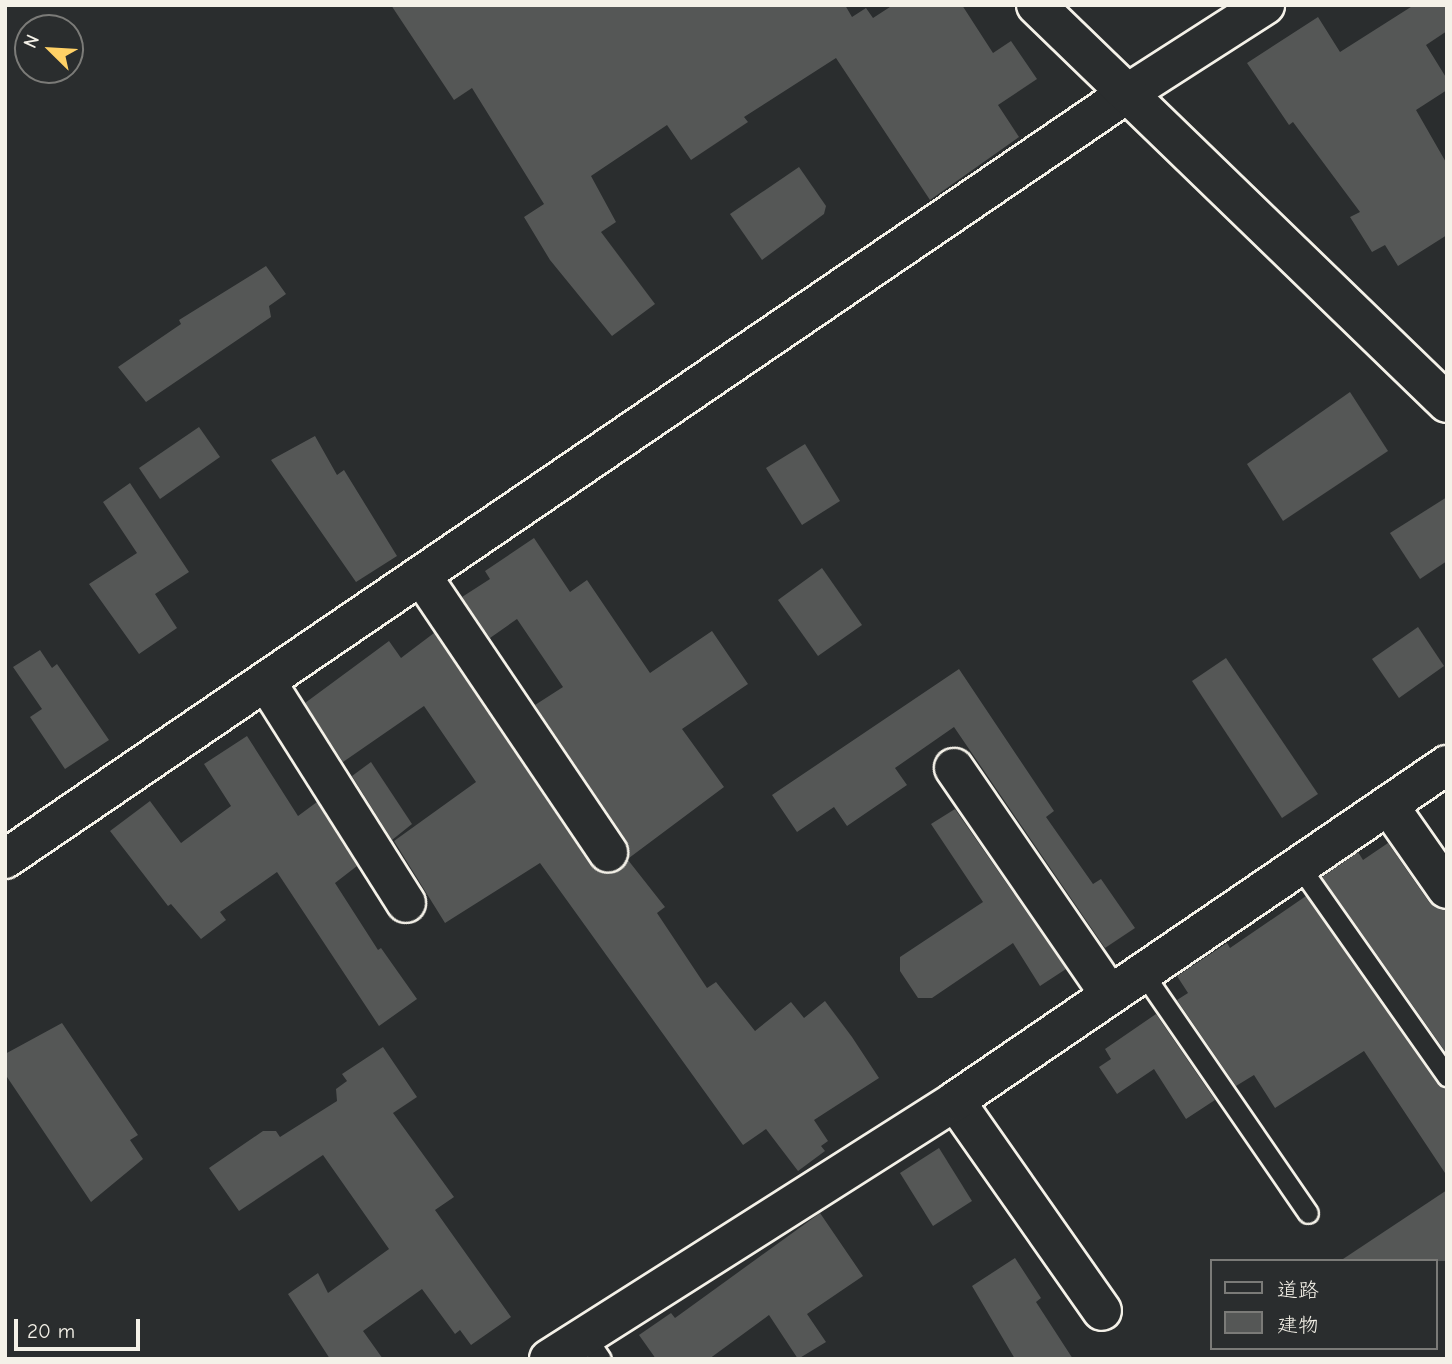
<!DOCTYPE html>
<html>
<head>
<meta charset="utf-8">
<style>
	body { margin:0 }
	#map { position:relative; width:1452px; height:1364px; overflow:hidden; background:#2a2d2e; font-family:"Comic Neue","Klee One",sans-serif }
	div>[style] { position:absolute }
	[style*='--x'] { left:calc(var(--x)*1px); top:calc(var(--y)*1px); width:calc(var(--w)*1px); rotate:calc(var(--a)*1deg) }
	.building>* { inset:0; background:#555756 }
	.roads { filter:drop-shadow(2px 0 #f4f1e8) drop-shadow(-2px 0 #f4f1e8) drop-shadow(0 2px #f4f1e8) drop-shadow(0 -2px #f4f1e8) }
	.lane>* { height:19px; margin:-9.5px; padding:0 9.5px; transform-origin:9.5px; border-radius:9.5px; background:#2a2d2e }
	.street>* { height:38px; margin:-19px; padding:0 19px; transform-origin:19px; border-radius:19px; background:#2a2d2e }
	.secondary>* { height:38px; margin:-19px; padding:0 19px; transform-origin:19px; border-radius:19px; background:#2a2d2e }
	span { translate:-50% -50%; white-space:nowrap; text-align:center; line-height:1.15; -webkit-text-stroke:6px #2a2d2e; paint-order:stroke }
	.frame { position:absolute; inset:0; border:7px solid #f4f1e8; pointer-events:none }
	.legend { position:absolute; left:1210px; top:1259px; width:228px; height:91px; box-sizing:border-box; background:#2a2d2e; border:2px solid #7b7b78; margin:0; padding:9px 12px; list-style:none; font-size:21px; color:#f4f1e8 }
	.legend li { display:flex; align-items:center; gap:14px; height:35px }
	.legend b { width:35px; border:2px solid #7b7b78 }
	.north { position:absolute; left:14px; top:14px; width:70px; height:70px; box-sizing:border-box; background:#2a2d2e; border:2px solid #7b7b78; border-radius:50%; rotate:294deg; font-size:19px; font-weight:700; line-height:28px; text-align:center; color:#f4f1e8 }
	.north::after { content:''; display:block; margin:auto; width:24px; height:32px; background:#ffd166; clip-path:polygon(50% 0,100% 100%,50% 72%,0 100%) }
	.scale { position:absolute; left:14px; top:1319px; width:126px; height:32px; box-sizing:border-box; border:4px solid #f4f1e8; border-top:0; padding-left:9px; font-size:21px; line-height:24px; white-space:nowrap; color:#f4f1e8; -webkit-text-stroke:5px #2a2d2e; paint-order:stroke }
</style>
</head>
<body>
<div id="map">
	<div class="building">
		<div style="clip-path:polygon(391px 5px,845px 5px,852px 17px,866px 8px,873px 18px,893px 5px,962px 5px,993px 53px,1011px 41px,1037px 79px,998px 105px,1019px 137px,930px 200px,836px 58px,744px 117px,748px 122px,691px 160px,667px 125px,591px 176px,616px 222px,601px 232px,655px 304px,612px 336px,550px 260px,524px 217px,544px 204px,472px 88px,454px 100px)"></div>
		<div style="clip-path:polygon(1414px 5px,1447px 5px,1447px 31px,1426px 45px,1447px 79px,1447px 90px,1416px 110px,1447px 164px,1447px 235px,1398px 266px,1385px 245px,1372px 252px,1350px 217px,1360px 212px,1293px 122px,1289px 125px,1247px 63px,1318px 17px,1340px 52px)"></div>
		<div style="clip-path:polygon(799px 167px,826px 206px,824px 214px,762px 260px,730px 214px)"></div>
		<div style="clip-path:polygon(266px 266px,286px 294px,269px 306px,271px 317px,146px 402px,118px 367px,181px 324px,179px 320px)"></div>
		<div style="clip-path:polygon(1350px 392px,1388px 451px,1283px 521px,1247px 464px)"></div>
		<div style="clip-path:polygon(199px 427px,220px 457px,160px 499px,139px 468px)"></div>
		<div style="clip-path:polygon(315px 436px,337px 475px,344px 470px,397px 556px,356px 582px,271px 460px)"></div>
		<div style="clip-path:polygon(805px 444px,840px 501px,802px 525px,766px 468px)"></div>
		<div style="clip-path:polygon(130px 483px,189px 572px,155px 594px,177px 628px,139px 654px,89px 584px,137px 553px,103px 502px)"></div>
		<div style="clip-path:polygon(1447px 497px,1447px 561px,1420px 579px,1390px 533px)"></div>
		<div style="clip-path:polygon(534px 538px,570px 592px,587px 580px,650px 673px,712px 631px,748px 684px,682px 729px,724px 787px,629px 858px,626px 840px,535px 705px,563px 687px,517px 619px,490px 638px,462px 597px,490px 579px,485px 571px)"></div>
		<div style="clip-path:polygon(822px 568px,862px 625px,818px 656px,778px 600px)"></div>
		<div style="clip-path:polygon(1418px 627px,1444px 666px,1399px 698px,1372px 659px)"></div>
		<div style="clip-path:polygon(434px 633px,590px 864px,610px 874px,628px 860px,665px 907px,657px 913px,707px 988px,716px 982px,755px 1031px,791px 1002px,804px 1018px,825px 1001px,852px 1037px,879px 1078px,814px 1120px,828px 1141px,821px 1146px,825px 1151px,798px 1171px,766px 1129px,743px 1145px,540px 863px,445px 923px,394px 841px,476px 782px,424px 706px,343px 762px,305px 703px,389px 641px,401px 658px)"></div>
		<div style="clip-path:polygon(40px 650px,52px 668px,57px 664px,109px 740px,65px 769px,30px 717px,42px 709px,13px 667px)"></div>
		<div style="clip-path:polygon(1226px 658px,1318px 794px,1282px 818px,1192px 681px)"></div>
		<div style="clip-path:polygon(959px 669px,1054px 811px,1046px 817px,1093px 884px,1101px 879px,1135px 928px,1105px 948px,954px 727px,895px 768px,907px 785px,847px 826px,834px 807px,797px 832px,772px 795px)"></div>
		<div style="clip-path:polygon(247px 736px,298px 816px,317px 802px,357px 866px,335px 883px,378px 950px,381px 948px,417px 999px,379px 1026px,277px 872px,220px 912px,226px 920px,201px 939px,171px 904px,168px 906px,110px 831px,150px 801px,181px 843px,231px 806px,204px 764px)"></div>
		<div style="clip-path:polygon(371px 762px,412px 824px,392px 840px,352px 776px)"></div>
		<div style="clip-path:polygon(955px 809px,1066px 969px,1040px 986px,1013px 943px,932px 998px,918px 998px,900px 971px,900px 957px,983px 902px,931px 824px)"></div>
		<div style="clip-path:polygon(1388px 843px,1429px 902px,1447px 911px,1447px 1054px,1322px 877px,1358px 852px,1363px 860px)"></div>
		<div style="clip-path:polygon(1306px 896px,1437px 1083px,1447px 1088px,1447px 1176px,1364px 1051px,1275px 1108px,1254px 1075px,1236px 1086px,1177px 1000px,1188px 993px,1177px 976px,1227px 943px,1230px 948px)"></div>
		<div style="clip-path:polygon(1156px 1014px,1215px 1100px,1186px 1119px,1154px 1069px,1117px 1094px,1099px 1067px,1111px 1059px,1105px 1049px)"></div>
		<div style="clip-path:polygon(62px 1023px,138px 1135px,130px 1140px,143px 1159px,91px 1202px,5px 1074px,5px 1054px)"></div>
		<div style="clip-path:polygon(383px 1047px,417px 1097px,393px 1113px,454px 1197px,435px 1210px,511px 1317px,471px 1345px,460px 1330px,455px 1334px,422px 1289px,363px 1331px,383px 1359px,330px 1359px,288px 1294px,318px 1273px,328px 1293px,389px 1249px,323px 1155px,239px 1211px,209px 1168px,263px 1131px,276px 1131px,280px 1137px,337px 1101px,336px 1089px,347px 1081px,342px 1074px)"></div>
		<div style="clip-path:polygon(939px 1148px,972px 1201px,933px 1226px,900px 1173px)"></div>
		<div style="clip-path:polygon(1447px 1190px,1447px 1261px,1340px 1261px)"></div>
		<div style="clip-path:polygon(820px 1213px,863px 1276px,807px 1314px,826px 1342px,798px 1359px,769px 1315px,709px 1359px,656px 1359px,639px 1335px,671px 1313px,675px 1318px)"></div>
		<div style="clip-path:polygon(1015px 1258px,1041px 1298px,1036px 1302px,1073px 1359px,1015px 1359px,972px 1286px)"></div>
	</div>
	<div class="roads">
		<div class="lane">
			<div style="--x:1300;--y:867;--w:256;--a:54.9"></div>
			<div style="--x:1143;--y:973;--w:291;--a:55.5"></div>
			<div style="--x:584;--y:1334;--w:30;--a:56"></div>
		</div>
		<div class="street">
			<div style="--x:423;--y:578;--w:331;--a:56"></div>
			<div style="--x:267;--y:683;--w:260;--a:57.7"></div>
			<div style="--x:954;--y:768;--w:275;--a:55.5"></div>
			<div style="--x:1389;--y:806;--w:101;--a:55.1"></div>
			<div style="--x:5;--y:859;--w:1359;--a:-34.3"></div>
			<div style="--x:1128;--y:93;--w:163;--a:-32.7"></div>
			<div style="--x:955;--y:1101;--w:256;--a:55"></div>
			<div style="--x:549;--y:1359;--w:481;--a:-32.4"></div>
			<div style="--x:955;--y:1101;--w:596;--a:-34.33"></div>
		</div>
		<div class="secondary">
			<div style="--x:1036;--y:5;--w:572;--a:44.08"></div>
		</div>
	</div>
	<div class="frame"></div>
	<ul class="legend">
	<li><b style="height:9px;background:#2a2d2e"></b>道路</li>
	<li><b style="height:19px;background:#555756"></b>建物</li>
	</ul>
	<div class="north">N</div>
	<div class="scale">20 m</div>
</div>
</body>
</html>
